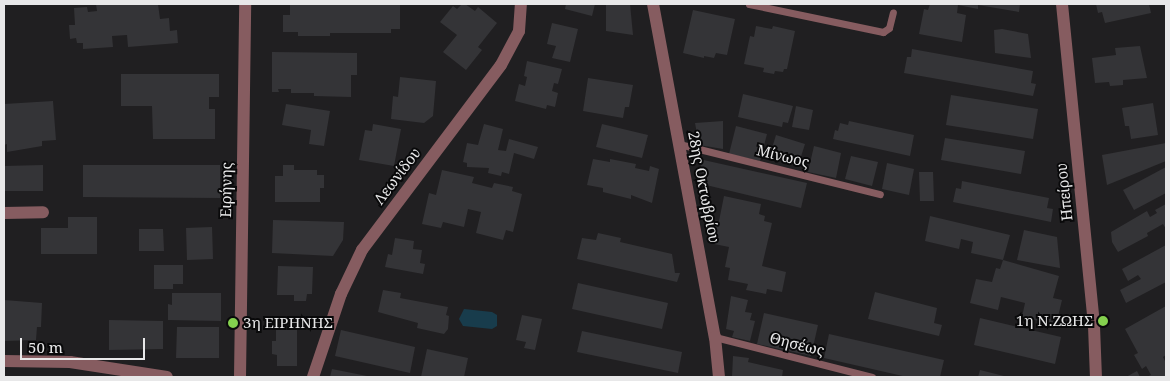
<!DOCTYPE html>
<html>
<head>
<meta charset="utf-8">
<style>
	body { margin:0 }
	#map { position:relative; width:1170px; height:381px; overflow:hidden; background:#201f21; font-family:"Noto Serif",serif }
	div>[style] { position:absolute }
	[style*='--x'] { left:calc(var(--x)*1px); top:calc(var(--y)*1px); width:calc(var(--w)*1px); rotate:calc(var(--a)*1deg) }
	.water>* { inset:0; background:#183c4c }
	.building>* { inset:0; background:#343437 }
	.service>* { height:7px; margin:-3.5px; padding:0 3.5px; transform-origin:3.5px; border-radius:3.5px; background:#865c60 }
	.minor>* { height:12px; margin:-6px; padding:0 6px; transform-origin:6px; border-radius:6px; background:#865c60 }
	.tertiary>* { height:12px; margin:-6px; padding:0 6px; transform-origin:6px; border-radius:6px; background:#865c60 }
	.dots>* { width:14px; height:14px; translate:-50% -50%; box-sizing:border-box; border:2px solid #09090a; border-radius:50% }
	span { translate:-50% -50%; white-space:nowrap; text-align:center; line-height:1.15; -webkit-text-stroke:4px #09090a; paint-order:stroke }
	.street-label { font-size:15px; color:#e8e8e9 }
	.poi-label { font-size:15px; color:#e8e8e9 }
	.right { translate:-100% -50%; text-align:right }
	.left { translate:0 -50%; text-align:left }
	.frame { position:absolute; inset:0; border:5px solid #e8e8e9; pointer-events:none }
	.scale { position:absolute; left:20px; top:338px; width:125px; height:22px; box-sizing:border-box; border:2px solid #e8e8e9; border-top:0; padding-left:6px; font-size:15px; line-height:18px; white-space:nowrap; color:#e8e8e9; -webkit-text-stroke:4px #09090a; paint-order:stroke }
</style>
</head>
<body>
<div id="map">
	<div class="water">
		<div style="clip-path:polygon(464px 309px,492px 312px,497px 315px,497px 326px,492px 329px,463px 326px,459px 319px)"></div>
	</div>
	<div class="building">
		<div style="clip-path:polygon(96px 4px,158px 4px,160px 19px,169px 18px,170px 31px,177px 30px,178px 43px,128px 47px,127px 35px,112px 36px,113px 47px,83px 49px,83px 43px,77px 43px,76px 38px,70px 39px,69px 25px,75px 25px,74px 8px,87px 7px,88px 12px,97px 11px)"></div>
		<div style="clip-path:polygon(290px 4px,400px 4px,400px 29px,391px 29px,391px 33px,330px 33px,330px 36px,298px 36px,298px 32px,283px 32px,283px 15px,290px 15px)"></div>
		<div style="clip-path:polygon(462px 4px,465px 4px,475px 11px,478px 7px,497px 23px,478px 47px,482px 50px,466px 70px,443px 52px,457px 35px,440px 22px,453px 6px,457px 9px)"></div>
		<div style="clip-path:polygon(566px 4px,595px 4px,592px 16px,565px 9px)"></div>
		<div style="clip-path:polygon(606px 4px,630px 4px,633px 35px,606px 31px)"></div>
		<div style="clip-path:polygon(930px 4px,1020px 4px,1019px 12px,978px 5px,978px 9px,958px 5px,957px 13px,966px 15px,962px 42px,919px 34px,924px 9px,928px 10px)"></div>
		<div style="clip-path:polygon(1096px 4px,1149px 4px,1151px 13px,1105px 23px,1102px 12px,1098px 13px)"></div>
		<div style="clip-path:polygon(693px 10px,735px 19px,727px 55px,716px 53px,714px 58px,704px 56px,704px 58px,683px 53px)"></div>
		<div style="clip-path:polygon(552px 23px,578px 29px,570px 62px,552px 58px,556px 46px,547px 44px)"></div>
		<div style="clip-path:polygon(756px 26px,772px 29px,773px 26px,795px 31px,787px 69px,784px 69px,783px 72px,775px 71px,774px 74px,763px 72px,764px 68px,744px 64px,750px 36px,754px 37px)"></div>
		<div style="clip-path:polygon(1002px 29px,1028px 34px,1031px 58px,995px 53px,994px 30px)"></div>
		<div style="clip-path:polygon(1140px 46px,1147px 78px,1123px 80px,1123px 85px,1110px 86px,1109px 82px,1095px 83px,1092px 58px,1116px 55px,1115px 48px)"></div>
		<div style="clip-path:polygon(912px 49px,1033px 71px,1031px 83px,1036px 84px,1033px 96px,904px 73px,907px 57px,911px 57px)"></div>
		<div style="clip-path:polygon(272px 52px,357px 53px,357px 75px,351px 75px,351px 97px,314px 96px,314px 93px,291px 93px,291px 89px,278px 89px,279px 92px,272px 92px)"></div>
		<div style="clip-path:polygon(527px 61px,562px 69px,558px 84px,554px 83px,552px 91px,558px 93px,555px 107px,547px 105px,546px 109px,515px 101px,519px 84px,525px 86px,527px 77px,524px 76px)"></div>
		<div style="clip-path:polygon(121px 74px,219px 74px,219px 97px,209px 97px,209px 109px,215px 109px,215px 139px,153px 139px,152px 106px,121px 106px)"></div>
		<div style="clip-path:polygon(400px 77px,436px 81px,433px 116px,424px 123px,391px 119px,393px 96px,398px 97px)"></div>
		<div style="clip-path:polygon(588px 78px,633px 85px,629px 107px,625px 107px,623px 118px,583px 111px)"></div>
		<div style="clip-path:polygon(743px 94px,793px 106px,788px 123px,783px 122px,782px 127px,738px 117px)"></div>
		<div style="clip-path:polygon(951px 95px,1038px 109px,1033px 139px,946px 125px)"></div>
		<div style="clip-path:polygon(53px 101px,56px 140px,42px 141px,42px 146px,7px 152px,7px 144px,4px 145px,4px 104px)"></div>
		<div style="clip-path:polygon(1153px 103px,1158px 135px,1131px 139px,1129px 126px,1125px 126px,1122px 108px)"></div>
		<div style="clip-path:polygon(286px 104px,330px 111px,324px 146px,309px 144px,311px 130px,282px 125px)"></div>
		<div style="clip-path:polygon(796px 106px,813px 110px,809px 130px,792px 127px)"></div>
		<div style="clip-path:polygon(723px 121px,723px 149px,699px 145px,695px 123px)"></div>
		<div style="clip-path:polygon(849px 121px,914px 135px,910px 156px,833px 139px,835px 130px,838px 131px,840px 123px,848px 125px)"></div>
		<div style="clip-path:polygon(373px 124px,401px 129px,394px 166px,359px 160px,365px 130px,372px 131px)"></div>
		<div style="clip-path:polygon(484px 124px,503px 129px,498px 150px,506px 151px,509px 139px,538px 147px,534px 159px,514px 153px,509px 174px,502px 172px,501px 176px,488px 173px,489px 168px,467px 167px,467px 163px,463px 162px,467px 143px,478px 145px)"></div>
		<div style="clip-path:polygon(602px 124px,648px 135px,642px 158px,596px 147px)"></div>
		<div style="clip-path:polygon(736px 126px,767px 134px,760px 161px,729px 154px)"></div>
		<div style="clip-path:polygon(776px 135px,805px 144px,798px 166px,769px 158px)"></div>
		<div style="clip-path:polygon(945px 138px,1025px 151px,1021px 174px,941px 160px)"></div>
		<div style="clip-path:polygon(1166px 143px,1166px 161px,1107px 185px,1102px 155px)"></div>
		<div style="clip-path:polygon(814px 146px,841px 153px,836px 178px,808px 172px)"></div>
		<div style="clip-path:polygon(851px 156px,878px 162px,872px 186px,845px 179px)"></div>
		<div style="clip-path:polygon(593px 159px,610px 162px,610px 159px,636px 164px,635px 168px,649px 171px,650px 166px,659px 169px,652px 203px,631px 195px,631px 199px,603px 192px,603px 188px,587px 185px)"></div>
		<div style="clip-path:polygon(699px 159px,807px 183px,801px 208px,706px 185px)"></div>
		<div style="clip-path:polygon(887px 163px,914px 169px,909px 195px,882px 189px)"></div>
		<div style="clip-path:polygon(43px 165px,43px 191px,4px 191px,4px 166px)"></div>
		<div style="clip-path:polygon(83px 165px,220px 165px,220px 198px,83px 197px)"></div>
		<div style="clip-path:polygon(283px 165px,294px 165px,294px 170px,317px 170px,317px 175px,324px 175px,324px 188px,320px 188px,320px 202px,275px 202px,275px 176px,283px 176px)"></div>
		<div style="clip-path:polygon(1166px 167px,1166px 193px,1134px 210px,1123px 190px)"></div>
		<div style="clip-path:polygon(442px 170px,474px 177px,472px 183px,492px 188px,494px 183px,513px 187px,512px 191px,522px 194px,513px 232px,506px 230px,503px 240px,476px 233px,481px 212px,468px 209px,464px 227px,443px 222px,441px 228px,422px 224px,429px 193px,436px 195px)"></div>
		<div style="clip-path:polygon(919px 172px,933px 172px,934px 201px,920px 201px)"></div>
		<div style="clip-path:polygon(962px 181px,1049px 198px,1047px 208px,1053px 209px,1051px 222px,953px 202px,956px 188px,961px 189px)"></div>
		<div style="clip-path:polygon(724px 196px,761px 204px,759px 214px,765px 216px,764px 221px,772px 223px,762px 266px,786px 272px,782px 292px,767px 289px,766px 294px,746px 290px,748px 284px,728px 280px,730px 268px,725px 267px,729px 247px,714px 244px,717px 234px,711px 233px,714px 220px,719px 221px)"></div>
		<div style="clip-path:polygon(1166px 204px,1166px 229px,1163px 224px,1147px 233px,1148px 236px,1118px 252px,1112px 242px,1111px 232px,1147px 211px,1150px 217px,1157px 213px,1155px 210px)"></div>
		<div style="clip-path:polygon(930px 216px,1010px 235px,1003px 260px,971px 253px,973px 242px,961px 239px,959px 249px,925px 241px)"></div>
		<div style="clip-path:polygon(68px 217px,97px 217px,97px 254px,41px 254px,41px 228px,68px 228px)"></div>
		<div style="clip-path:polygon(273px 220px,344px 222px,343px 240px,333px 256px,272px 253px)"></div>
		<div style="clip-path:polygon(212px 227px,213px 259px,187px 260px,186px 228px)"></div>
		<div style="clip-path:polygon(139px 229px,163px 229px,164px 251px,139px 251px)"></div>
		<div style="clip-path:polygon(1024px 230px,1057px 237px,1060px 268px,1017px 260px)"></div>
		<div style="clip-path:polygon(598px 233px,621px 238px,620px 242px,672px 254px,675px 273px,680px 273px,677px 282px,577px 259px,582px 238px,596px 240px)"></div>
		<div style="clip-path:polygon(395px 238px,414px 241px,413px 249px,422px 250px,420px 263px,425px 264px,423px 274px,385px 267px,388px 254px,392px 255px)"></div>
		<div style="clip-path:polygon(1166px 245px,1166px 282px,1126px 303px,1120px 290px,1141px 279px,1138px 275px,1128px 281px,1122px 269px)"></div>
		<div style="clip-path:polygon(1003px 260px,1059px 276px,1053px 298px,1062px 300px,1056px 325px,1022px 317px,1025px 303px,1001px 297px,998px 310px,970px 303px,976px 279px,992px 282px,996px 268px,1000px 269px)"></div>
		<div style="clip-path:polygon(154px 265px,183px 265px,183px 284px,173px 284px,173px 289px,154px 289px)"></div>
		<div style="clip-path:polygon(278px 266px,313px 267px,312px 294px,307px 294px,306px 301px,294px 301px,294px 295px,277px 295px)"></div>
		<div style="clip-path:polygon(578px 283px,668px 303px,662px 329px,572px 309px)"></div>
		<div style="clip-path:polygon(383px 290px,401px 293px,400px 298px,448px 307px,446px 315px,449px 316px,448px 329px,444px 334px,417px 328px,418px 323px,378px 312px)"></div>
		<div style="clip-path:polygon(875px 292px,937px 308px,934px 323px,942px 325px,939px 336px,868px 319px)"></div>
		<div style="clip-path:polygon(172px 293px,221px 293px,221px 321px,168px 320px,168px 304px,172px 305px)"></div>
		<div style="clip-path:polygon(731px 296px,748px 300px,745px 312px,752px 313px,750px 320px,755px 321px,750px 341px,732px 337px,734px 331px,726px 329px)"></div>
		<div style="clip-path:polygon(4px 300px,42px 303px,41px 327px,37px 327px,36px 340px,4px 341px)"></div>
		<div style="clip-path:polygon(1166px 306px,1166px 355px,1163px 357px,1166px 363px,1166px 377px,1146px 377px,1151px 375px,1146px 366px,1142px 369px,1134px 355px,1138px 353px,1125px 329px)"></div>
		<div style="clip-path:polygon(764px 313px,818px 325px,811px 356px,757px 344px)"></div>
		<div style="clip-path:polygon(522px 315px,542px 319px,535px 350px,524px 348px,526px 342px,516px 340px)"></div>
		<div style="clip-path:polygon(980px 318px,1061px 337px,1055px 364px,974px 345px)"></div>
		<div style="clip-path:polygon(109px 320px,163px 321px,163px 349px,109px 350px)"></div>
		<div style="clip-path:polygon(177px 327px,219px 327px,219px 358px,176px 358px)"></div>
		<div style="clip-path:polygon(276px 330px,297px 330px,297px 366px,277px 366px,277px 355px,272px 354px,272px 341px,276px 341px)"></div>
		<div style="clip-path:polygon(341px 330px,415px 347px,410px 373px,335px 356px)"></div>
		<div style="clip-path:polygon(582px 331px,682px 352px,678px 373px,577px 352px)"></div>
		<div style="clip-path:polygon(829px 334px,944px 360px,940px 377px,907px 377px,824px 358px)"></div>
		<div style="clip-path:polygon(427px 349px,468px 358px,464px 377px,421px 377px)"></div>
		<div style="clip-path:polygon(733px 356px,749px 358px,748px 362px,783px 370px,782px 377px,732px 377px)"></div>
		<div style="clip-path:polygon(332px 369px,367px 376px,367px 377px,330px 377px)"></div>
		<div style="clip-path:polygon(980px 370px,1008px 377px,978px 377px)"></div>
		<div style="clip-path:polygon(1137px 371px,1140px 377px,1126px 377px)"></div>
	</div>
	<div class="service">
		<div style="--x:749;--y:4;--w:137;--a:11.8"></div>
		<div style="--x:883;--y:32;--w:7;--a:-34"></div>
		<div style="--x:889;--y:28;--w:16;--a:-76"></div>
		<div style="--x:679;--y:144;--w:207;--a:14"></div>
		<div style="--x:715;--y:337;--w:162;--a:14.3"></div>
	</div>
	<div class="minor">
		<div style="--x:4;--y:213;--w:39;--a:-1"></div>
		<div style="--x:4;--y:361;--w:66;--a:0.9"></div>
		<div style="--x:70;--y:362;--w:98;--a:8.8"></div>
		<div style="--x:313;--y:377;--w:88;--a:-71.4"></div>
		<div style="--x:341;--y:294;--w:49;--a:-64.5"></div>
		<div style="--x:362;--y:250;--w:231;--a:-53.1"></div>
		<div style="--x:501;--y:65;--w:38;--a:-62"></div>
		<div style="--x:519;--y:31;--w:27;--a:-86"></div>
	</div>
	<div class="tertiary">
		<div style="--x:653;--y:4;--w:339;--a:79.5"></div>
		<div style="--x:715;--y:337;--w:40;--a:84.3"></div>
		<div style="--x:1062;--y:4;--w:324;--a:84.3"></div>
		<div style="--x:1094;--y:326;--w:51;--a:87.8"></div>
		<div style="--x:240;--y:377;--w:373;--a:-89.2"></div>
	</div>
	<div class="dots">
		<div style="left:1103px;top:321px;background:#84d04e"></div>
		<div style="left:233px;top:323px;background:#84d04e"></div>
	</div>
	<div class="street-label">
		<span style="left:783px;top:156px;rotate:14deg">Μίνωος</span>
		<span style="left:397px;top:176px;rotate:-53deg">Λεωνίδου</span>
		<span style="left:704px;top:187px;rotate:79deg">28ης Οκτωβρίου</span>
		<span style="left:226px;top:190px;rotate:-89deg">Ειρήνης</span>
		<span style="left:1064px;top:192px;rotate:-96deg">Ηπείρου</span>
		<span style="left:797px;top:344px;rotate:14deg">Θησέως</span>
	</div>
	<div class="poi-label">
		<span class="right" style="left:1093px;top:321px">1η Ν.ΖΩΗΣ</span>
		<span class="left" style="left:243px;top:323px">3η ΕΙΡΗΝΗΣ</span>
	</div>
	<div class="frame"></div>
	<div class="scale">50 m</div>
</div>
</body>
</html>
